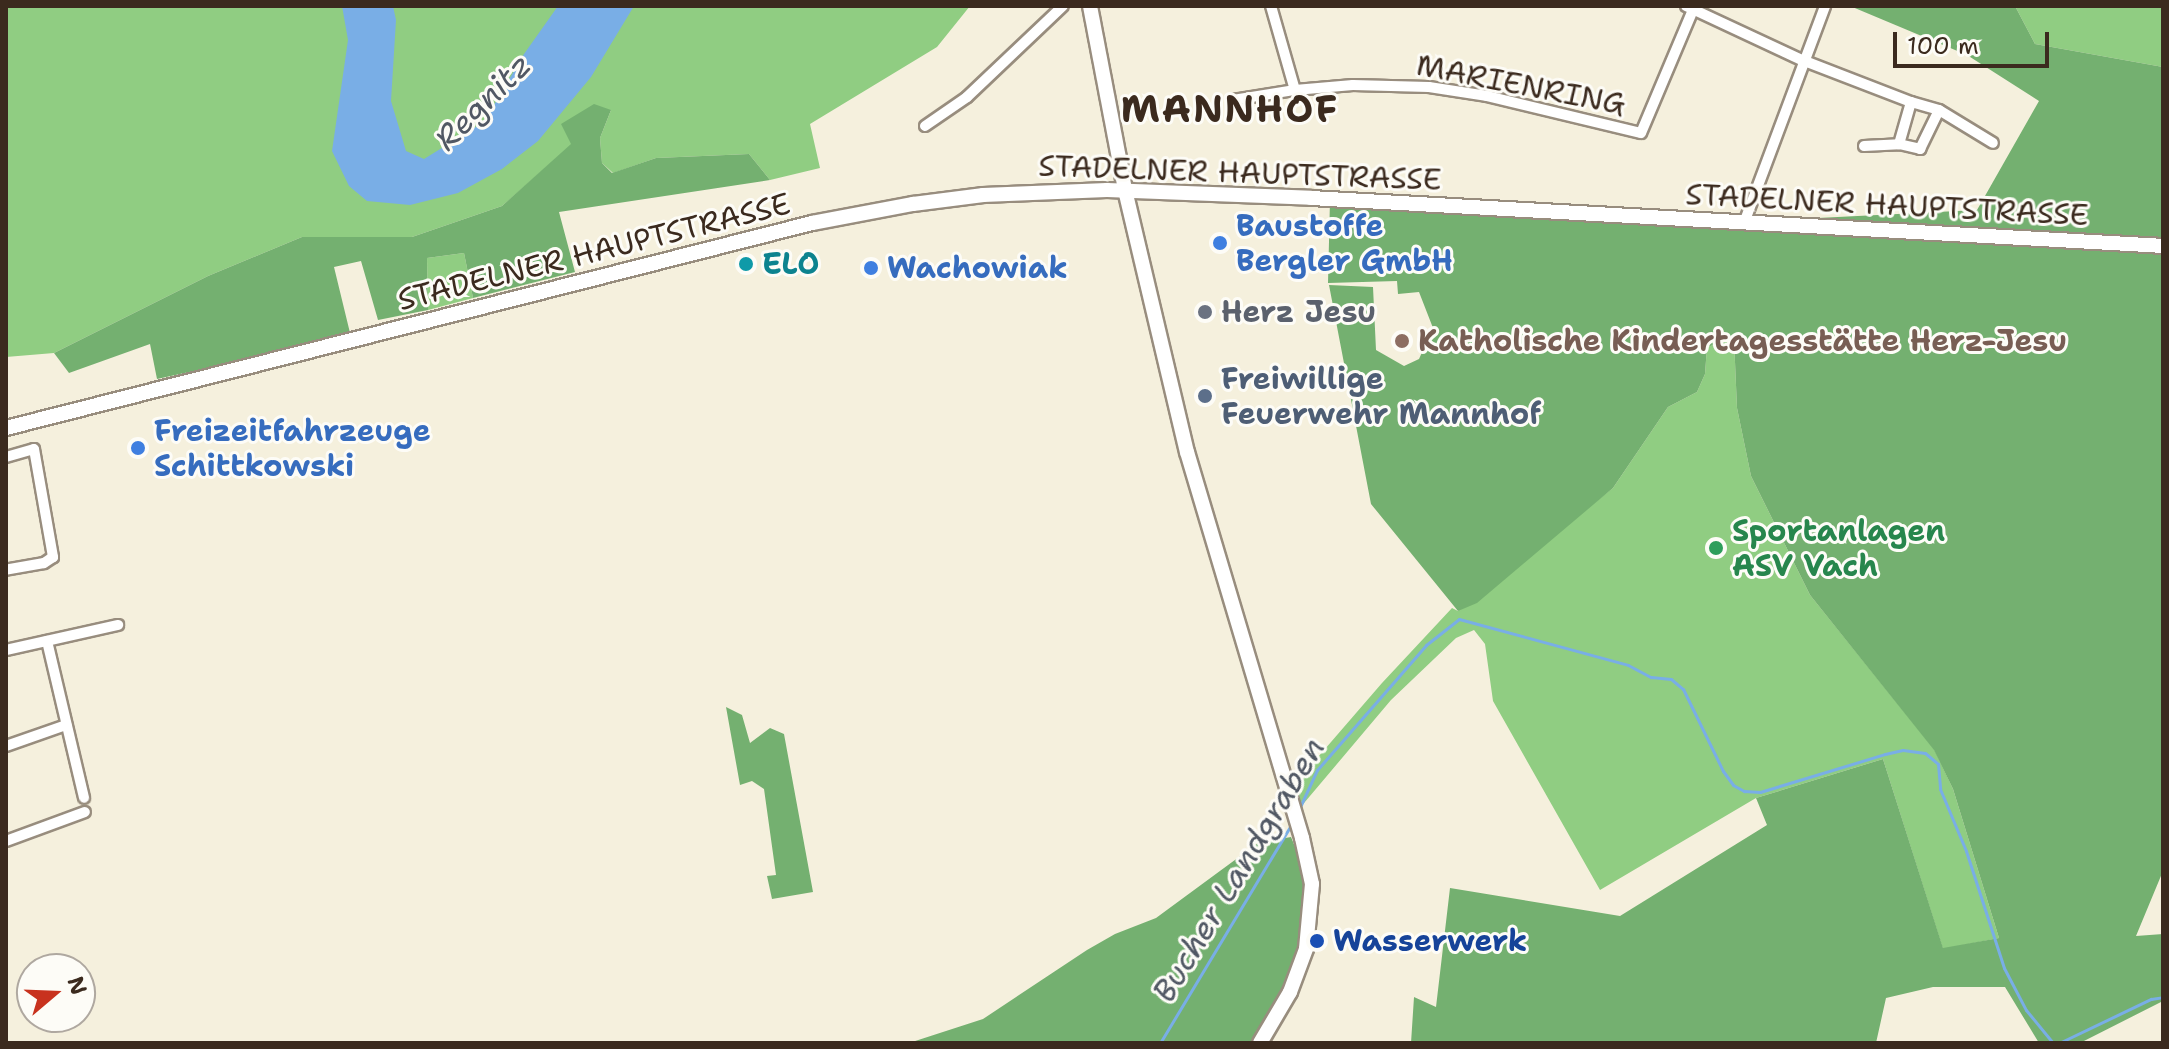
<!DOCTYPE html>
<html>
<head>
<meta charset="utf-8">
<style>
	body { margin:0 }
	#map { position:relative; width:2169px; height:1049px; overflow:hidden; background:#f5f0dd; font-family:"Shantell Sans",sans-serif }
	div>[style] { position:absolute }
	[style*='--x'] { left:calc(var(--x)*1px); top:calc(var(--y)*1px); width:calc(var(--w)*1px); rotate:calc(var(--a)*1deg) }
	.green>* { inset:0; background:#90cd82 }
	.forest>* { inset:0; background:#74b070 }
	.water>* { inset:0; background:#79aee6 }
	.stream>* { height:3px; margin:-1.5px; padding:0 1.5px; transform-origin:1.5px; border-radius:1.5px; background:#79aee6 }
	.roads { filter:drop-shadow(2px 0 #988d7e) drop-shadow(-2px 0 #988d7e) drop-shadow(0 2px #988d7e) drop-shadow(0 -2px #988d7e) }
	.street>* { height:10px; margin:-5px; padding:0 5px; transform-origin:5px; border-radius:5px; background:#fff }
	.secondary>* { height:14px; margin:-7px; padding:0 7px; transform-origin:7px; border-radius:7px; background:#fff }
	.dots>* { width:22px; height:22px; translate:-50% -50%; box-sizing:border-box; border:4px solid #fdfcf7; border-radius:50% }
	span { translate:-50% -50%; white-space:nowrap; text-align:center; line-height:1.15; -webkit-text-stroke:6px #fdfcf7; paint-order:stroke }
	.street-label { font-size:30px; color:#3b2a1e }
	.shop-label { font-size:30px; color:#366cbe; font-weight:700 }
	.left { translate:0 -50%; text-align:left }
	.culture-label { font-size:30px; color:#0d838f; font-weight:700 }
	.worship-label { font-size:30px; color:#5b616d; font-weight:700 }
	.education-label { font-size:30px; color:#785e54; font-weight:700 }
	.service-label { font-size:30px; color:#4e5e75; font-weight:700 }
	.leisure-label { font-size:30px; color:#27864d; font-weight:700 }
	.transit-label { font-size:30px; color:#164399; font-weight:700 }
	.water-label { font-size:32px; color:#515864; font-style:italic }
	.district-label { font-size:38px; color:#3b2a1e; font-weight:700; letter-spacing:2px }
	.frame { position:absolute; inset:0; border:8px solid #3b2a1e; pointer-events:none }
	.north { position:absolute; left:16px; top:953px; width:80px; height:80px; box-sizing:border-box; background:#fdfcf7; border:2px solid #afa8a0; border-radius:50%; rotate:71deg; font-size:22px; font-weight:700; line-height:32px; text-align:center; color:#3b2a1e }
	.north::after { content:''; display:block; margin:auto; width:28px; height:36px; background:#c8321e; clip-path:polygon(50% 0,100% 100%,50% 72%,0 100%) }
	.scale { position:absolute; left:1893px; top:32px; width:156px; height:36px; box-sizing:border-box; border:4px solid #3b2a1e; border-top:0; padding-left:10px; font-size:24px; line-height:28px; white-space:nowrap; color:#3b2a1e; -webkit-text-stroke:6px #fdfcf7; paint-order:stroke }
</style>
</head>
<body>
<div id="map">
	<div class="green">
		<div style="clip-path:polygon(6px 6px,970px 6px,937px 47px,810px 124px,820px 168px,770px 180px,749px 154px,656px 158px,613px 173px,602px 163px,600px 138px,611px 110px,502px 206px,412px 237px,302px 237px,208px 276px,54px 353px,6px 357px)"></div>
		<div style="clip-path:polygon(2015px 6px,2163px 6px,2163px 67px,2035px 44px)"></div>
		<div style="clip-path:polygon(464px 253px,473px 298px,428px 310px,427px 258px)"></div>
		<div style="clip-path:polygon(1734px 339px,1737px 408px,1751px 476px,1810px 595px,1934px 749px,1953px 789px,1999px 938px,1943px 949px,1883px 759px,1756px 798px,1600px 890px,1493px 701px,1485px 644px,1474px 630px,1456px 638px,1391px 700px,1299px 809px,1293px 786px,1382px 683px,1452px 608px,1458px 611px,1613px 488px,1668px 407px,1697px 392px,1705px 374px,1707px 347px)"></div>
	</div>
	<div class="forest">
		<div style="clip-path:polygon(1850px 6px,2015px 6px,2035px 44px,2163px 67px,2163px 871px,2136px 936px,2163px 934px,2163px 1001px,2080px 1043px,2039px 1043px,2005px 987px,1933px 987px,1886px 998px,1876px 1043px,1411px 1043px,1414px 997px,1436px 1007px,1450px 888px,1620px 916px,1767px 825px,1756px 798px,1883px 759px,1943px 948px,1999px 938px,1953px 789px,1934px 750px,1810px 595px,1751px 476px,1737px 408px,1734px 339px,1707px 347px,1705px 374px,1697px 392px,1668px 407px,1613px 488px,1477px 603px,1458px 611px,1371px 504px,1329px 285px,1373px 287px,1376px 350px,1404px 366px,1419px 359px,1433px 328px,1419px 292px,1398px 294px,1397px 281px,1328px 283px,1330px 200px,1741px 222px,1977px 210px,2039px 101px,1967px 55px)"></div>
		<div style="clip-path:polygon(594px 104px,611px 110px,600px 138px,602px 163px,612px 173px,656px 158px,749px 154px,770px 180px,559px 212px,575px 272px,473px 298px,464px 253px,427px 258px,428px 310px,378px 320px,361px 261px,334px 267px,351px 337px,157px 379px,150px 344px,69px 373px,54px 353px,208px 276px,302px 237px,412px 237px,502px 206px,571px 144px,561px 124px)"></div>
		<div style="clip-path:polygon(726px 707px,742px 715px,750px 743px,770px 728px,784px 734px,813px 892px,772px 899px,767px 876px,776px 875px,764px 789px,752px 781px,740px 785px)"></div>
		<div style="clip-path:polygon(1291px 837px,1302px 864px,1308px 902px,1308px 960px,1302px 980px,1261px 1043px,909px 1043px,983px 1019px,1087px 950px,1115px 934px,1156px 918px,1258px 843px)"></div>
	</div>
	<div class="water">
		<div style="clip-path:polygon(342px 6px,393px 6px,396px 20px,391px 101px,406px 151px,424px 159px,484px 122px,524px 54px,558px 6px,634px 6px,591px 77px,538px 141px,502px 169px,458px 193px,410px 205px,367px 201px,349px 186px,332px 151px,348px 40px)"></div>
	</div>
	<div class="stream">
		<div style="--x:1299;--y:809;--w:43;--a:-65.2"></div>
		<div style="--x:1317;--y:770;--w:166;--a:-48.9"></div>
		<div style="--x:1426;--y:645;--w:42;--a:-38.2"></div>
		<div style="--x:1459;--y:619;--w:175;--a:15.2"></div>
		<div style="--x:1628;--y:665;--w:26;--a:28"></div>
		<div style="--x:1651;--y:677;--w:20;--a:6"></div>
		<div style="--x:1671;--y:679;--w:16;--a:40"></div>
		<div style="--x:1683;--y:689;--w:91;--a:64"></div>
		<div style="--x:1723;--y:771;--w:17;--a:54"></div>
		<div style="--x:1733;--y:785;--w:13;--a:29"></div>
		<div style="--x:1744;--y:791;--w:16;--a:4"></div>
		<div style="--x:1760;--y:792;--w:131;--a:-16.9"></div>
		<div style="--x:1885;--y:754;--w:18;--a:-13"></div>
		<div style="--x:1903;--y:750;--w:22;--a:8"></div>
		<div style="--x:1925;--y:753;--w:17;--a:40"></div>
		<div style="--x:1938;--y:764;--w:25;--a:85"></div>
		<div style="--x:1940;--y:789;--w:67;--a:67.2"></div>
		<div style="--x:1966;--y:851;--w:123;--a:72"></div>
		<div style="--x:2004;--y:968;--w:47;--a:62.4"></div>
		<div style="--x:2026;--y:1010;--w:43;--a:50.7"></div>
		<div style="--x:1160;--y:1043;--w:257;--a:-59"></div>
		<div style="--x:2059;--y:1043;--w:102;--a:-25.6"></div>
		<div style="--x:2151;--y:999;--w:12;--a:-9"></div>
	</div>
	<div class="roads">
		<div class="street">
			<div style="--x:1271;--y:6;--w:87;--a:74.1"></div>
			<div style="--x:1295;--y:90;--w:58;--a:-4.9"></div>
			<div style="--x:1353;--y:85;--w:76;--a:1.5"></div>
			<div style="--x:1429;--y:87;--w:59;--a:8.8"></div>
			<div style="--x:1487;--y:96;--w:158;--a:13.5"></div>
			<div style="--x:1641;--y:133;--w:134;--a:-67.1"></div>
			<div style="--x:1686;--y:6;--w:128;--a:25"></div>
			<div style="--x:1802;--y:60;--w:117;--a:21.1"></div>
			<div style="--x:1233;--y:100;--w:63;--a:-9.2"></div>
			<div style="--x:1939;--y:110;--w:63;--a:31.4"></div>
			<div style="--x:925;--y:126;--w:51;--a:-34.6"></div>
			<div style="--x:967;--y:97;--w:132;--a:-43.5"></div>
			<div style="--x:1864;--y:146;--w:35;--a:-3"></div>
			<div style="--x:1899;--y:144;--w:22;--a:13"></div>
			<div style="--x:1920;--y:149;--w:43;--a:-64"></div>
			<div style="--x:1939;--y:110;--w:29;--a:-164"></div>
			<div style="--x:1911;--y:102;--w:44;--a:105.9"></div>
			<div style="--x:1744;--y:223;--w:232;--a:-69.5"></div>
			<div style="--x:6;--y:457;--w:29;--a:-16"></div>
			<div style="--x:34;--y:449;--w:110;--a:80"></div>
			<div style="--x:53;--y:557;--w:11;--a:146"></div>
			<div style="--x:44;--y:563;--w:39;--a:170"></div>
			<div style="--x:47;--y:641;--w:161;--a:76.7"></div>
			<div style="--x:6;--y:650;--w:115;--a:-12.6"></div>
			<div style="--x:6;--y:746;--w:64;--a:-19.3"></div>
			<div style="--x:6;--y:841;--w:84;--a:-20.2"></div>
		</div>
		<div class="secondary">
			<div style="--x:1090;--y:6;--w:187;--a:79.2"></div>
			<div style="--x:1125;--y:190;--w:269;--a:76.7"></div>
			<div style="--x:1187;--y:452;--w:403;--a:73.4"></div>
			<div style="--x:1302;--y:838;--w:47;--a:77.7"></div>
			<div style="--x:1312;--y:884;--w:65;--a:95.3"></div>
			<div style="--x:1306;--y:949;--w:46;--a:110.4"></div>
			<div style="--x:1290;--y:992;--w:59;--a:120.5"></div>
			<div style="--x:6;--y:428;--w:832;--a:-14.27"></div>
			<div style="--x:812;--y:223;--w:103;--a:-10.7"></div>
			<div style="--x:913;--y:204;--w:71;--a:-7.3"></div>
			<div style="--x:983;--y:195;--w:124;--a:-2.3"></div>
			<div style="--x:1107;--y:190;--w:204;--a:2.2"></div>
			<div style="--x:1311;--y:198;--w:853;--a:3.22"></div>
		</div>
	</div>
	<div class="dots">
		<div style="left:1220px;top:243px;background:#3f7fe0"></div>
		<div style="left:746px;top:264px;background:#0f9aa8"></div>
		<div style="left:871px;top:268px;background:#3f7fe0"></div>
		<div style="left:1205px;top:312px;background:#6b7280"></div>
		<div style="left:1402px;top:341px;background:#8d6e63"></div>
		<div style="left:1205px;top:396px;background:#5c6f8a"></div>
		<div style="left:138px;top:448px;background:#3f7fe0"></div>
		<div style="left:1716px;top:548px;background:#2e9e5b"></div>
		<div style="left:1317px;top:941px;background:#1a4fb4"></div>
	</div>
	<div class="street-label">
		<span style="left:1521px;top:85px;rotate:11deg">MARIENRING</span>
		<span style="left:1240px;top:173px;rotate:2deg">STADELNER HAUPTSTRASSE</span>
		<span style="left:1887px;top:205px;rotate:3deg">STADELNER HAUPTSTRASSE</span>
		<span style="left:594px;top:252px;rotate:-14deg">STADELNER HAUPTSTRASSE</span>
	</div>
	<div class="shop-label">
		<span class="left" style="left:1236px;top:243px">Baustoffe<br>Bergler GmbH</span>
		<span class="left" style="left:887px;top:268px">Wachowiak</span>
		<span class="left" style="left:154px;top:448px">Freizeitfahrzeuge<br>Schittkowski</span>
	</div>
	<div class="culture-label">
		<span class="left" style="left:762px;top:264px">ELO</span>
	</div>
	<div class="worship-label">
		<span class="left" style="left:1221px;top:312px">Herz Jesu</span>
	</div>
	<div class="education-label">
		<span class="left" style="left:1418px;top:341px">Katholische Kindertagesstätte Herz-Jesu</span>
	</div>
	<div class="service-label">
		<span class="left" style="left:1221px;top:396px">Freiwillige<br>Feuerwehr Mannhof</span>
	</div>
	<div class="leisure-label">
		<span class="left" style="left:1732px;top:548px">Sportanlagen<br>ASV Vach</span>
	</div>
	<div class="transit-label">
		<span class="left" style="left:1333px;top:941px">Wasserwerk</span>
	</div>
	<div class="water-label">
		<span style="left:483px;top:102px;rotate:-45deg">Regnitz</span>
		<span style="left:1239px;top:870px;rotate:-59deg">Bucher Landgraben</span>
	</div>
	<div class="district-label">
		<span style="left:1230px;top:109px">MANNHOF</span>
	</div>
	<div class="frame"></div>
	<div class="north">N</div>
	<div class="scale">100 m</div>
</div>
</body>
</html>
